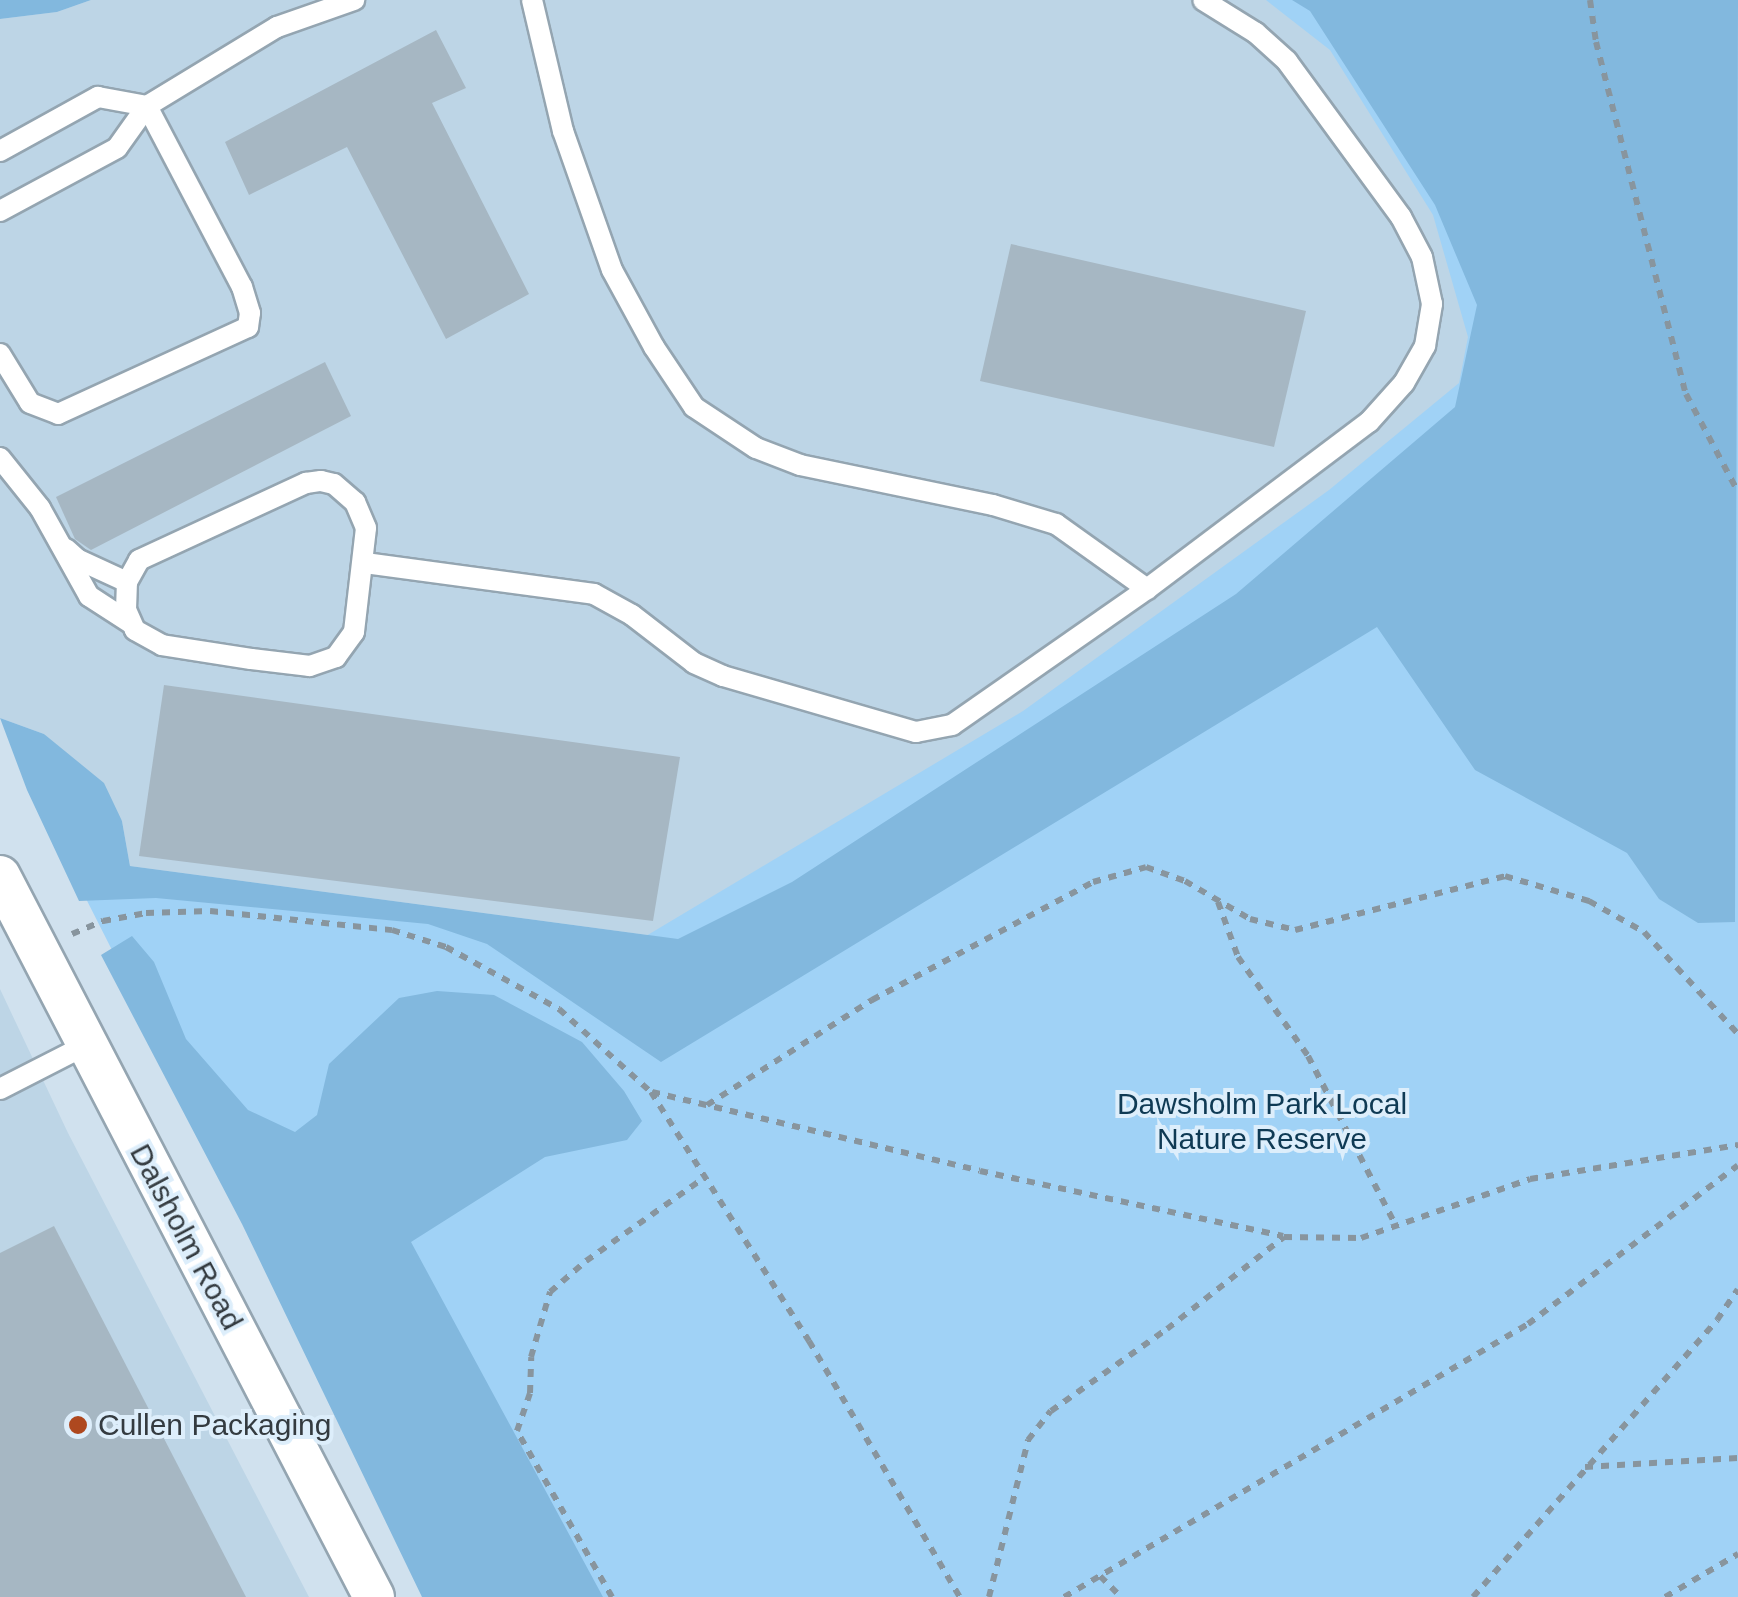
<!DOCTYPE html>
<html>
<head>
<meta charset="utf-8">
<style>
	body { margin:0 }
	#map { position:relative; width:1738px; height:1597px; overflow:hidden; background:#d0e1ee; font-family:Helvetica,sans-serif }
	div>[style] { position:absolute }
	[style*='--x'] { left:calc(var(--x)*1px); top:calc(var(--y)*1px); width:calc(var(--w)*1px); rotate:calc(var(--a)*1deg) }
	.built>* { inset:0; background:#bdd5e6 }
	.green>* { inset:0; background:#a0d2f6 }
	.forest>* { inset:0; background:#82b8de }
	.building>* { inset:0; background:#a6b7c3 }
	.path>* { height:6px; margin-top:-3px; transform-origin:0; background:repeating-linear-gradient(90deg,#88959e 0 8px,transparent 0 16px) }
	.roads { filter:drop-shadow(2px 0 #94a5b1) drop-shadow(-2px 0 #94a5b1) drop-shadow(0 2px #94a5b1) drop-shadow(0 -2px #94a5b1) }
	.service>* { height:20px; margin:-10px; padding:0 10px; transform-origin:10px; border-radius:10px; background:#fff }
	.minor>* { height:40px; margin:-20px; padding:0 20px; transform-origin:20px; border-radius:20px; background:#fff }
	.dots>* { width:28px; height:28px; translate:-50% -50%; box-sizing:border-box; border:5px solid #ddeefb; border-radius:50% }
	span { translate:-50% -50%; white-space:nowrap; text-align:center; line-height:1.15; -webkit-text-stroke:8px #ddeefb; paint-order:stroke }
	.park-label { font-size:30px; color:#0f3a54 }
	.street-label { font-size:30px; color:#343b40 }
	.poi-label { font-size:30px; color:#343b40 }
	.left { translate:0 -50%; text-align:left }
</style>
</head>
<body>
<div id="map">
	<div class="built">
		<div style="clip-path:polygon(91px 0,1292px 0,1310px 11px,1435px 205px,1477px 305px,1456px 407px,1236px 594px,678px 939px,130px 866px,122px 821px,44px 734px,0 718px,0 19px,57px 12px)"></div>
		<div style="clip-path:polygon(0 989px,68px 1133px,309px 1597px,0 1597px)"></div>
	</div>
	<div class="green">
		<div style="clip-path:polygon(1266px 0,1738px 0,1738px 1597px,440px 1597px,76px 879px,518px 927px,579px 976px,1023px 711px,1329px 490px,1459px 383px,1468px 337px,1433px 215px,1330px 50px)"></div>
	</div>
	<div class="forest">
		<div style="clip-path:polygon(0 0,91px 0,57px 12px,0 19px)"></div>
		<div style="clip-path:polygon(1292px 0,1738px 0,1735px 922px,1698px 923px,1659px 899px,1627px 853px,1475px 770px,1377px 627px,661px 1062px,487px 944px,428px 924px,156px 898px,79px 901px,27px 790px,0 718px,44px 734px,104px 783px,122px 821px,130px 866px,678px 939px,792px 882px,1236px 594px,1455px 407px,1477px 305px,1435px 205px,1310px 11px)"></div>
		<div style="clip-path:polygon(132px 936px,154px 962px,186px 1039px,248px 1110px,295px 1132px,317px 1115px,329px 1064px,399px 998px,437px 991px,494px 995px,582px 1042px,624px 1091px,642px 1121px,627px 1140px,545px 1157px,411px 1242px,603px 1597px,422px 1597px,242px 1224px,101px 955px)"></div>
	</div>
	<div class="building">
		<div style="clip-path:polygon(436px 30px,466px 88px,432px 103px,529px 294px,446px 339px,347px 147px,249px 195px,225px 142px)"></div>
		<div style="clip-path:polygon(1011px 244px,1306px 311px,1274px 447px,980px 381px)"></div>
		<div style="clip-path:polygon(325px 362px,351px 416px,91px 550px,75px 539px,56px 497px)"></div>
		<div style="clip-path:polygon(164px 685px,680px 757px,653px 921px,139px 856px)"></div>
		<div style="clip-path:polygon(54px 1226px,246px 1597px,0 1597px,0 1253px)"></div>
	</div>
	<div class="path">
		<div style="--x:1590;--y:0;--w:42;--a:81.9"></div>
		<div style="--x:1596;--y:42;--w:363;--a:75.7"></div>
		<div style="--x:1686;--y:394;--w:111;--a:62"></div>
		<div style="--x:1218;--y:902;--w:59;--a:70"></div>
		<div style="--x:1238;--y:957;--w:121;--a:54.7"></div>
		<div style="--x:1308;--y:1056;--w:191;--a:62.6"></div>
		<div style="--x:72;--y:934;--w:34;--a:-23"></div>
		<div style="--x:103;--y:921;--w:44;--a:-10.5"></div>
		<div style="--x:146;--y:913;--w:64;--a:-1.8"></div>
		<div style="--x:210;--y:911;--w:183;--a:6"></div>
		<div style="--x:392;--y:930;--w:57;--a:17.5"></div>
		<div style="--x:446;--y:947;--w:129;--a:28.8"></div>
		<div style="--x:559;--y:1009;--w:124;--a:42.1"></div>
		<div style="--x:651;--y:1092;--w:295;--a:57.6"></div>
		<div style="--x:809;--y:1341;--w:297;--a:59.5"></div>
		<div style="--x:652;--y:1092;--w:337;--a:13.5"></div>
		<div style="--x:980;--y:1171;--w:310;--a:12.1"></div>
		<div style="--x:707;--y:1105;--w:196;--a:-32.5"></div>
		<div style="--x:872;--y:1000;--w:251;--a:-28.1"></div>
		<div style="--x:1093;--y:882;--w:55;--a:-15.8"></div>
		<div style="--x:1146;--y:867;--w:41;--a:19.7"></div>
		<div style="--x:1185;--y:881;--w:75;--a:30.3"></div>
		<div style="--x:1250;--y:919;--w:46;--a:13.7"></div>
		<div style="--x:1295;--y:930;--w:217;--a:-14.4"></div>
		<div style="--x:1505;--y:876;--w:88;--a:16.6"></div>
		<div style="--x:1589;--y:901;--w:63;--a:29.4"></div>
		<div style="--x:1644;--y:932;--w:139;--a:47.3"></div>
		<div style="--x:1585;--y:1467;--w:153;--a:-3.4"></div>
		<div style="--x:1100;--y:1576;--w:30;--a:45"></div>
		<div style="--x:612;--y:1597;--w:191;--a:-119.8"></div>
		<div style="--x:517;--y:1431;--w:40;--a:-71.1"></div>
		<div style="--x:530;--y:1393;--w:36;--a:-88"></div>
		<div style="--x:531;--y:1357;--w:68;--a:-73.7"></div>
		<div style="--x:550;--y:1292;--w:48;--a:-40.7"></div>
		<div style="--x:586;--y:1261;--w:146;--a:-35.2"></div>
		<div style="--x:989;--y:1597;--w:162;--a:-76"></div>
		<div style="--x:1028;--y:1440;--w:37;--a:-52"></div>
		<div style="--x:1051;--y:1411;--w:142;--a:-35.3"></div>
		<div style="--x:1167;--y:1329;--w:149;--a:-38.2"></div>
		<div style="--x:1284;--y:1237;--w:77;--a:0.7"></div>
		<div style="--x:1361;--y:1238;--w:179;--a:-19.2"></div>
		<div style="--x:1530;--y:1179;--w:211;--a:-9.3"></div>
		<div style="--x:1064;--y:1597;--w:538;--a:-30.47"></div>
		<div style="--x:1528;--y:1324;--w:263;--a:-37.1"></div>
		<div style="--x:1473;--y:1597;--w:369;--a:-48.6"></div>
		<div style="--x:1717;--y:1320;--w:37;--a:-56"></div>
		<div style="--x:1665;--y:1597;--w:85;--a:-30.5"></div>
	</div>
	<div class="roads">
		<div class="service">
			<div style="--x:532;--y:0;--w:135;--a:76.7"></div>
			<div style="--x:563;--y:131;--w:147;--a:70.6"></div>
			<div style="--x:612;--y:270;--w:88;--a:61.4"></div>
			<div style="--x:654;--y:347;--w:72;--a:56.3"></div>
			<div style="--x:694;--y:407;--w:74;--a:33.5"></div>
			<div style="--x:756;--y:448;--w:47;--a:21.1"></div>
			<div style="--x:800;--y:465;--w:197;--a:11.7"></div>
			<div style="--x:993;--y:505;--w:66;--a:16.8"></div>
			<div style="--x:1056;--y:524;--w:112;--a:35.5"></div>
			<div style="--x:0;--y:151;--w:112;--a:-28.9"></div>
			<div style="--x:98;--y:97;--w:50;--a:10.4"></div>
			<div style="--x:0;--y:211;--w:133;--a:-28.3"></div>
			<div style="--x:117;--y:148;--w:52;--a:-54.5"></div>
			<div style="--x:147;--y:106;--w:152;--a:-31.3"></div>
			<div style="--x:277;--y:27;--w:82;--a:-19.3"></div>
			<div style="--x:0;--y:354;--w:57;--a:58.5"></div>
			<div style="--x:30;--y:403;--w:30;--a:21"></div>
			<div style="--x:58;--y:414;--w:209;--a:-24.6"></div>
			<div style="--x:248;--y:327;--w:14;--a:-82"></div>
			<div style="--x:250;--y:313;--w:27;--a:-107"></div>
			<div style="--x:242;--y:287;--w:204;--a:-117.7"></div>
			<div style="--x:0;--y:458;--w:64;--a:51.3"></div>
			<div style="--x:40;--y:508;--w:101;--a:60.9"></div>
			<div style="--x:89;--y:596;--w:48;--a:33"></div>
			<div style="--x:321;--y:481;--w:13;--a:13"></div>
			<div style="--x:334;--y:484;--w:28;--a:41"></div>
			<div style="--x:355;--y:502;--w:28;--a:67"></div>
			<div style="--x:366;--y:528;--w:105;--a:96.6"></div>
			<div style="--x:354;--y:632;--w:31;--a:126"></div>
			<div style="--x:336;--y:657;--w:28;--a:161"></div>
			<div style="--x:310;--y:666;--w:59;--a:-173.2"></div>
			<div style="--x:251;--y:659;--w:90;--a:-171.1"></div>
			<div style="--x:162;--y:645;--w:31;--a:-151"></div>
			<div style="--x:135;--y:630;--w:22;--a:-114"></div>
			<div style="--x:126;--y:610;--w:28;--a:-88"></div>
			<div style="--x:127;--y:582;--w:25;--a:-61"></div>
			<div style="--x:139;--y:560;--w:184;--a:-24.8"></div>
			<div style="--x:306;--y:483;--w:15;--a:-8"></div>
			<div style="--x:66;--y:549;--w:15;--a:42"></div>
			<div style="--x:77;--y:559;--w:55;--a:24.7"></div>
			<div style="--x:365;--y:563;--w:231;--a:7.7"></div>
			<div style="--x:594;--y:594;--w:43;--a:28.9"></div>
			<div style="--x:632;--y:615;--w:78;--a:37.7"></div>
			<div style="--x:694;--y:663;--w:32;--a:24"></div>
			<div style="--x:723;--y:676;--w:201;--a:16.2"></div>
			<div style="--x:916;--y:732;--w:37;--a:-11"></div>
			<div style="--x:952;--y:725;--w:238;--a:-34.9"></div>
			<div style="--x:1147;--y:589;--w:278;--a:-37"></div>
			<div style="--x:1369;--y:422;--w:52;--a:-48.1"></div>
			<div style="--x:1404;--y:383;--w:43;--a:-60.4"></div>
			<div style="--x:1425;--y:346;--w:43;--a:-80.5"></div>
			<div style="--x:1432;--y:304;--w:48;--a:-102"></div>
			<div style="--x:1422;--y:257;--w:45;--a:-117.7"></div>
			<div style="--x:1401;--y:217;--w:193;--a:-126.2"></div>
			<div style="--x:1287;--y:61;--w:42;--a:-137.9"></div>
			<div style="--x:1256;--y:33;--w:62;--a:-148.1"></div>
			<div style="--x:0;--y:1089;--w:97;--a:-27.1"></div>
		</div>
		<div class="minor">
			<div style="--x:0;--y:876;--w:812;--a:62.58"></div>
		</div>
	</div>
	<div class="dots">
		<div style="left:78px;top:1425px;background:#ae481f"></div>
	</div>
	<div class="park-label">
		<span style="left:1262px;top:1121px">Dawsholm Park Local<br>Nature Reserve</span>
	</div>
	<div class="street-label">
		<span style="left:186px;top:1237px;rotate:62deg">Dalsholm Road</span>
	</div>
	<div class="poi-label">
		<span class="left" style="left:98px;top:1425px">Cullen Packaging</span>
	</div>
</div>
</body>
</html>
